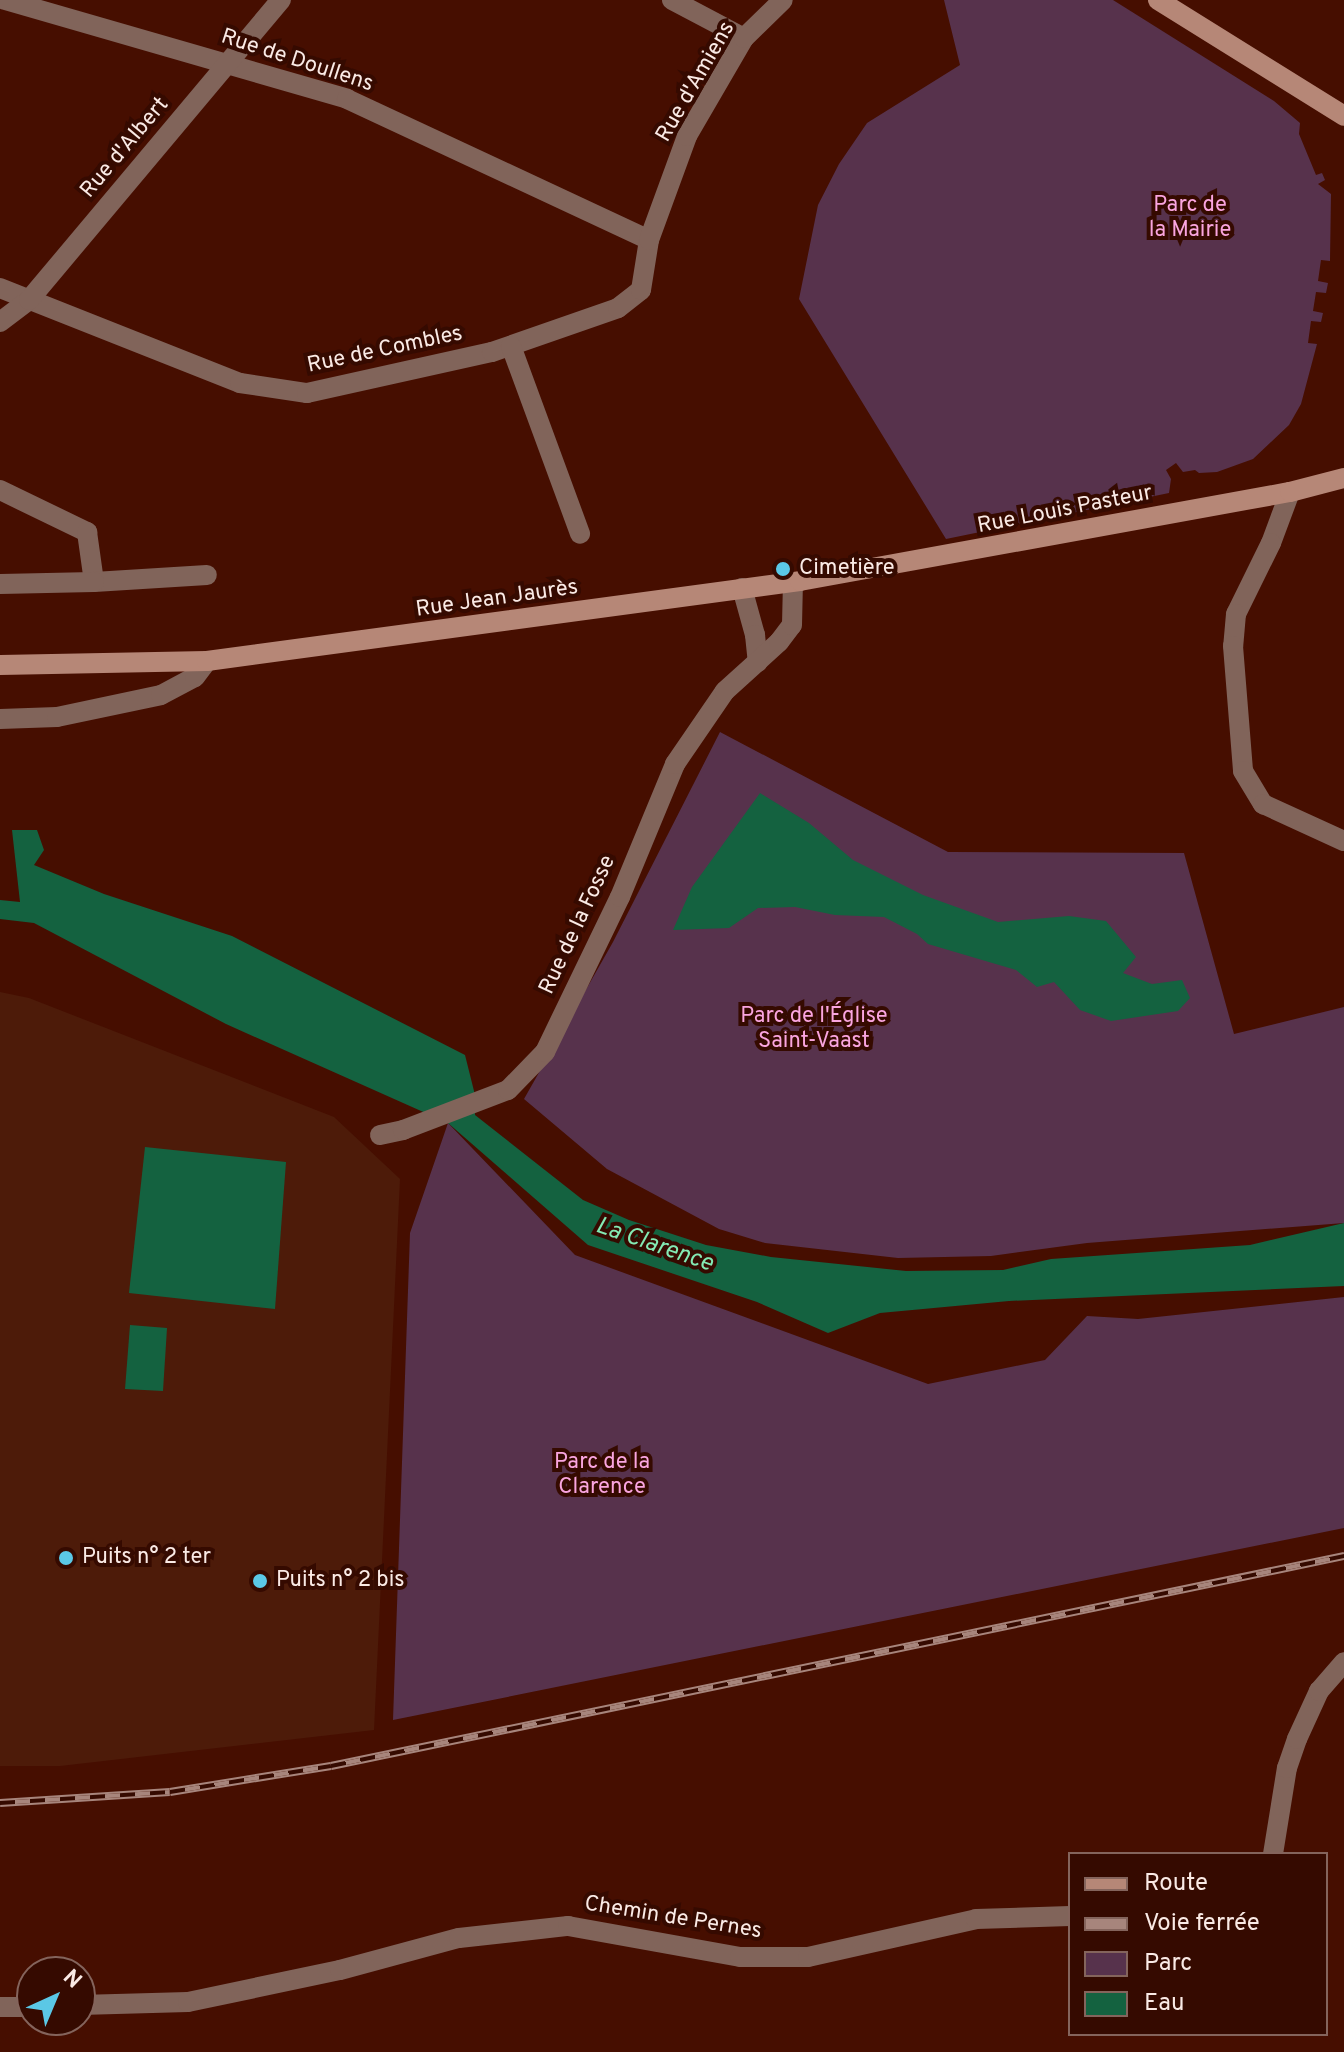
<!DOCTYPE html>
<html>
<head>
<meta charset="utf-8">
<style>
	body { margin:0 }
	#map { position:relative; width:1344px; height:2052px; overflow:hidden; background:#460e00; font-family:Overpass,sans-serif }
	div>[style] { position:absolute }
	[style*='--x'] { left:calc(var(--x)*1px); top:calc(var(--y)*1px); width:calc(var(--w)*1px); rotate:calc(var(--a)*1deg) }
	.built>* { inset:0; background:#4d1b09 }
	.green>* { inset:0; background:#57324c }
	.water>* { inset:0; background:#146240 }
	.street>* { height:20px; margin:-10px; padding:0 10px; transform-origin:10px; border-radius:10px; background:#81645a }
	.secondary>* { height:20px; margin:-10px; padding:0 10px; transform-origin:10px; border-radius:10px; background:#b68777 }
	.rail>* { height:8px; margin-top:-4px; transform-origin:0; background:repeating-linear-gradient(90deg,#350a00 0 15px,#a7857c 0 30px); box-sizing:border-box; border-block:2px solid #a7857c }
	.dots>* { width:22px; height:22px; translate:-50% -50%; box-sizing:border-box; border:4px solid #350a00; border-radius:50% }
	span { translate:-50% -50%; white-space:nowrap; text-align:center; line-height:1.15; -webkit-text-stroke:8px #350a00; paint-order:stroke }
	.street-label { font-size:22px; color:#faeae5 }
	.park-label { font-size:22px; color:#faa5df }
	.poi-label { font-size:22px; color:#faeae5 }
	.left { translate:0 -50%; text-align:left }
	.water-label { font-size:24px; color:#84eab4; font-style:italic }
	.legend { position:absolute; left:1068px; top:1852px; width:260px; height:184px; box-sizing:border-box; background:#350a00; border:2px solid #84645c; margin:0; padding:10px 14px; list-style:none; font-size:24px; color:#faeae5 }
	.legend li { display:flex; align-items:center; gap:16px; height:40px }
	.legend b { width:40px; border:2px solid #84645c }
	.north { position:absolute; left:16px; top:1956px; width:80px; height:80px; box-sizing:border-box; background:#350a00; border:2px solid #84645c; border-radius:50%; rotate:44deg; font-size:22px; font-weight:700; line-height:32px; text-align:center; color:#faeae5 }
	.north::after { content:''; display:block; margin:auto; width:28px; height:36px; background:#5bc8e6; clip-path:polygon(50% 0,100% 100%,50% 72%,0 100%) }
</style>
</head>
<body>
<div id="map">
	<div class="built">
		<div style="clip-path:polygon(0 992px,29px 998px,334px 1117px,400px 1179px,374px 1730px,60px 1766px,0 1766px)"></div>
	</div>
	<div class="green">
		<div style="clip-path:polygon(944px 0,1113px 0,1274px 101px,1300px 123px,1299px 134px,1316px 175px,1322px 173px,1325px 180px,1318px 184px,1331px 194px,1330px 261px,1321px 260px,1318px 281px,1328px 283px,1326px 293px,1316px 292px,1313px 311px,1323px 313px,1321px 322px,1311px 321px,1308px 343px,1317px 344px,1301px 404px,1289px 425px,1253px 459px,1217px 472px,1199px 473px,1195px 470px,1183px 472px,1176px 463px,1166px 470px,1171px 479px,1169px 493px,946px 539px,799px 299px,818px 205px,839px 164px,867px 123px,960px 65px)"></div>
		<div style="clip-path:polygon(720px 732px,948px 852px,1184px 853px,1234px 1034px,1344px 1007px,1344px 1223px,1087px 1243px,991px 1256px,898px 1258px,765px 1243px,719px 1229px,607px 1169px,524px 1099px,613px 942px)"></div>
		<div style="clip-path:polygon(448px 1123px,575px 1255px,928px 1384px,1045px 1360px,1087px 1316px,1138px 1319px,1344px 1297px,1344px 1528px,393px 1720px,410px 1233px)"></div>
	</div>
	<div class="water">
		<div style="clip-path:polygon(760px 793px,809px 823px,853px 860px,923px 895px,998px 922px,1069px 916px,1106px 921px,1136px 957px,1123px 973px,1152px 984px,1182px 980px,1190px 998px,1178px 1011px,1111px 1021px,1080px 1010px,1054px 982px,1037px 987px,1016px 970px,928px 944px,917px 934px,884px 917px,835px 915px,795px 907px,758px 908px,729px 928px,673px 930px,692px 887px)"></div>
		<div style="clip-path:polygon(12px 830px,37px 830px,44px 850px,34px 865px,104px 894px,232px 936px,465px 1055px,475px 1095px,475px 1115px,583px 1200px,629px 1220px,706px 1245px,771px 1257px,906px 1271px,1003px 1270px,1051px 1259px,1250px 1245px,1344px 1223px,1344px 1286px,1009px 1301px,880px 1313px,828px 1333px,757px 1302px,588px 1245px,448px 1123px,226px 1024px,34px 923px,0 919px,0 900px,20px 902px)"></div>
		<div style="clip-path:polygon(145px 1147px,286px 1162px,275px 1309px,129px 1293px)"></div>
		<div style="clip-path:polygon(130px 1325px,167px 1328px,163px 1391px,125px 1389px)"></div>
	</div>
	<div class="street">
		<div style="--x:5;--y:0;--w:356;--a:16.1"></div>
		<div style="--x:347;--y:99;--w:333;--a:25"></div>
		<div style="--x:672;--y:0;--w:81;--a:27.8"></div>
		<div style="--x:0;--y:288;--w:258;--a:21.6"></div>
		<div style="--x:240;--y:383;--w:68;--a:8.5"></div>
		<div style="--x:307;--y:393;--w:189;--a:-12.5"></div>
		<div style="--x:492;--y:352;--w:133;--a:-19.2"></div>
		<div style="--x:618;--y:308;--w:29;--a:-38"></div>
		<div style="--x:641;--y:290;--w:51;--a:-80.9"></div>
		<div style="--x:649;--y:240;--w:111;--a:-69.9"></div>
		<div style="--x:687;--y:136;--w:113;--a:-59.8"></div>
		<div style="--x:744;--y:38;--w:54;--a:-44.3"></div>
		<div style="--x:0;--y:322;--w:36;--a:-37"></div>
		<div style="--x:29;--y:300;--w:392;--a:-50"></div>
		<div style="--x:511;--y:346;--w:200;--a:69.8"></div>
		<div style="--x:0;--y:490;--w:97;--a:25.8"></div>
		<div style="--x:87;--y:532;--w:50;--a:82"></div>
		<div style="--x:94;--y:582;--w:113;--a:-3.5"></div>
		<div style="--x:1290;--y:492;--w:54;--a:110.4"></div>
		<div style="--x:1271;--y:543;--w:79;--a:116.2"></div>
		<div style="--x:1236;--y:614;--w:32;--a:95"></div>
		<div style="--x:1233;--y:646;--w:125;--a:85.4"></div>
		<div style="--x:1243;--y:771;--w:39;--a:59"></div>
		<div style="--x:1263;--y:804;--w:89;--a:24.6"></div>
		<div style="--x:0;--y:584;--w:94;--a:-1.2"></div>
		<div style="--x:742;--y:588;--w:49;--a:74.5"></div>
		<div style="--x:755;--y:635;--w:27;--a:84"></div>
		<div style="--x:0;--y:719;--w:57;--a:-2"></div>
		<div style="--x:57;--y:717;--w:106;--a:-11.9"></div>
		<div style="--x:161;--y:695;--w:38;--a:-28"></div>
		<div style="--x:195;--y:677;--w:20;--a:-53"></div>
		<div style="--x:380;--y:1135;--w:24;--a:-12"></div>
		<div style="--x:403;--y:1130;--w:112;--a:-20.9"></div>
		<div style="--x:508;--y:1090;--w:53;--a:-45.8"></div>
		<div style="--x:545;--y:1052;--w:172;--a:-64.2"></div>
		<div style="--x:620;--y:897;--w:144;--a:-67.5"></div>
		<div style="--x:675;--y:764;--w:88;--a:-55.6"></div>
		<div style="--x:725;--y:691;--w:73;--a:-42.2"></div>
		<div style="--x:779;--y:642;--w:21;--a:-53"></div>
		<div style="--x:792;--y:625;--w:43;--a:-88.7"></div>
		<div style="--x:1273;--y:1854;--w:87;--a:-80.8"></div>
		<div style="--x:1287;--y:1768;--w:31;--a:-71"></div>
		<div style="--x:1297;--y:1739;--w:53;--a:-65.4"></div>
		<div style="--x:1319;--y:1691;--w:38;--a:-49"></div>
		<div style="--x:80;--y:2005;--w:108;--a:-1.6"></div>
		<div style="--x:188;--y:2002;--w:155;--a:-11.9"></div>
		<div style="--x:340;--y:1970;--w:123;--a:-15.1"></div>
		<div style="--x:459;--y:1938;--w:110;--a:-6.3"></div>
		<div style="--x:568;--y:1926;--w:175;--a:10.2"></div>
		<div style="--x:740;--y:1957;--w:68;--a:0"></div>
		<div style="--x:808;--y:1957;--w:172;--a:-12.7"></div>
		<div style="--x:976;--y:1919;--w:94;--a:-1.8"></div>
		<div style="--x:0;--y:2007;--w:32;--a:0"></div>
	</div>
	<div class="secondary">
		<div style="--x:1158;--y:0;--w:219;--a:31.9"></div>
		<div style="--x:0;--y:665;--w:207;--a:-1.1"></div>
		<div style="--x:207;--y:661;--w:598;--a:-7.68"></div>
		<div style="--x:800;--y:581;--w:498;--a:-10.3"></div>
		<div style="--x:1290;--y:492;--w:56;--a:-14.5"></div>
	</div>
	<div class="rail">
		<div style="--x:0;--y:1803;--w:170;--a:-3.7"></div>
		<div style="--x:170;--y:1792;--w:163;--a:-9.2"></div>
		<div style="--x:331;--y:1766;--w:1035;--a:-11.71"></div>
	</div>
	<div class="dots">
		<div style="left:783px;top:569px;background:#5bc8e6"></div>
		<div style="left:66px;top:1558px;background:#5bc8e6"></div>
		<div style="left:260px;top:1581px;background:#5bc8e6"></div>
	</div>
	<div class="street-label">
		<span style="left:297px;top:61px;rotate:18deg">Rue de Doullens</span>
		<span style="left:696px;top:82px;rotate:-60deg">Rue d'Amiens</span>
		<span style="left:125px;top:148px;rotate:-50deg">Rue d'Albert</span>
		<span style="left:385px;top:350px;rotate:-12deg">Rue de Combles</span>
		<span style="left:1065px;top:510px;rotate:-11deg">Rue Louis Pasteur</span>
		<span style="left:497px;top:599px;rotate:-8deg">Rue Jean Jaurès</span>
		<span style="left:578px;top:925px;rotate:-65deg">Rue de la Fosse</span>
		<span style="left:673px;top:1918px;rotate:9deg">Chemin de Pernes</span>
	</div>
	<div class="park-label">
		<span style="left:1190px;top:218px">Parc de<br>la Mairie</span>
		<span style="left:814px;top:1029px">Parc de l'Église<br>Saint-Vaast</span>
		<span style="left:602px;top:1475px">Parc de la<br>Clarence</span>
	</div>
	<div class="poi-label">
		<span class="left" style="left:799px;top:569px">Cimetière</span>
		<span class="left" style="left:82px;top:1558px">Puits n° 2 ter</span>
		<span class="left" style="left:276px;top:1581px">Puits n° 2 bis</span>
	</div>
	<div class="water-label">
		<span style="left:654px;top:1246px;rotate:19deg">La Clarence</span>
	</div>
	<ul class="legend">
	<li><b style="height:10px;background:#b68777"></b>Route</li>
	<li><b style="height:10px;background:#a7857c"></b>Voie ferrée</li>
	<li><b style="height:22px;background:#57324c"></b>Parc</li>
	<li><b style="height:22px;background:#146240"></b>Eau</li>
	</ul>
	<div class="north">N</div>
</div>
</body>
</html>
